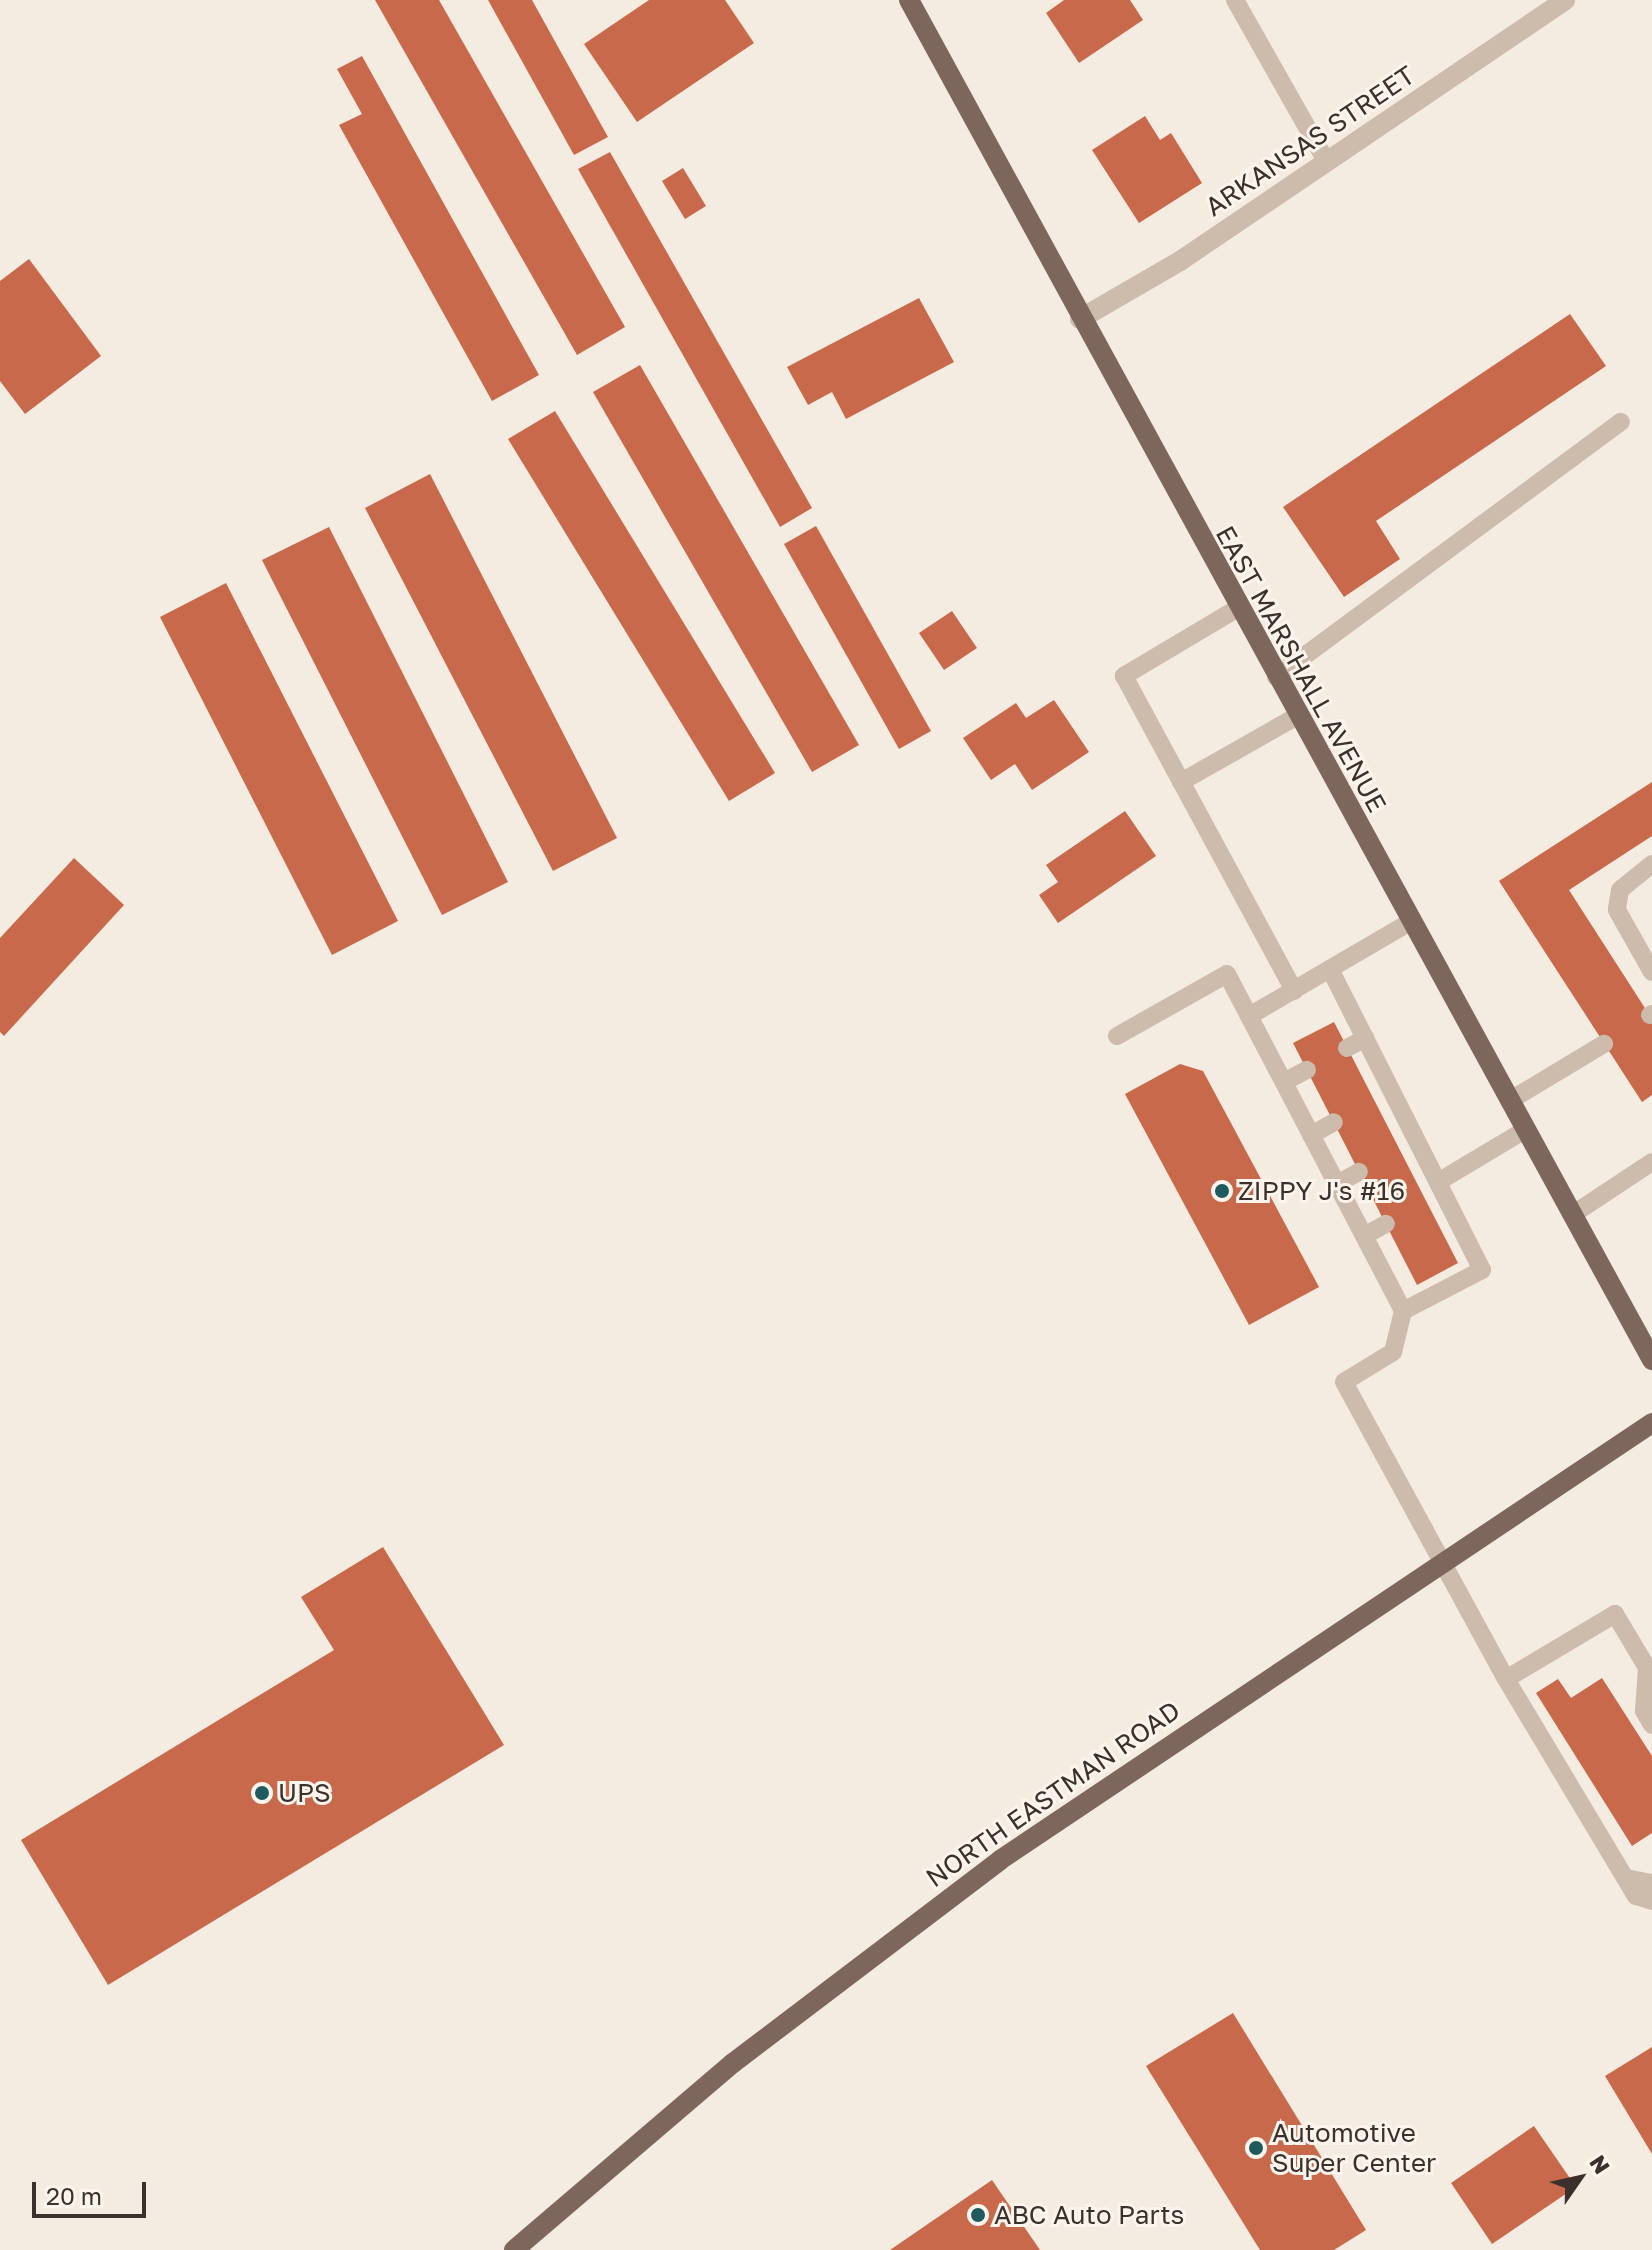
<!DOCTYPE html>
<html>
<head>
<meta charset="utf-8">
<style>
	body { margin:0 }
	#map { position:relative; width:1652px; height:2250px; overflow:hidden; background:#f4ebe1; font-family:"Golos Text",sans-serif }
	div>[style] { position:absolute }
	[style*='--x'] { left:calc(var(--x)*1px); top:calc(var(--y)*1px); width:calc(var(--w)*1px); rotate:calc(var(--a)*1deg) }
	.building>* { inset:0; background:#c8694b }
	.service>* { height:18px; margin:-9px; padding:0 9px; transform-origin:9px; border-radius:9px; background:#cdbbac }
	.minor>* { height:20px; margin:-10px; padding:0 10px; transform-origin:10px; border-radius:10px; background:#cdbbac }
	.primary>* { height:20px; margin:-10px; padding:0 10px; transform-origin:10px; border-radius:10px; background:#7d675c }
	.dots>* { width:22px; height:22px; translate:-50% -50%; box-sizing:border-box; border:4px solid #fbf5ee; border-radius:50% }
	span { translate:-50% -50%; white-space:nowrap; text-align:center; line-height:1.15; -webkit-text-stroke:6px #fbf5ee; paint-order:stroke }
	.street-label { font-size:26px; color:#3b302b }
	.poi-label { font-size:26px; color:#3b302b }
	.left { translate:0 -50%; text-align:left }
	.north { position:absolute; left:1540px; top:2138px; width:80px; height:80px; -webkit-text-stroke:6px #fbf5ee; paint-order:stroke; rotate:56deg; font-size:22px; font-weight:700; line-height:32px; text-align:center; color:#3b302b }
	.north::after { content:''; display:block; margin:auto; width:28px; height:36px; background:#3b302b; clip-path:polygon(50% 0,100% 100%,50% 72%,0 100%) }
	.scale { position:absolute; left:32px; top:2182px; width:114px; height:36px; box-sizing:border-box; border:4px solid #3b302b; border-top:0; padding-left:10px; font-size:24px; line-height:28px; white-space:nowrap; color:#3b302b; -webkit-text-stroke:6px #fbf5ee; paint-order:stroke }
</style>
</head>
<body>
<div id="map">
	<div class="building">
		<div style="clip-path:polygon(375px 0,439px 0,625px 327px,577px 355px)"></div>
		<div style="clip-path:polygon(488px 0,532px 0,608px 137px,574px 155px)"></div>
		<div style="clip-path:polygon(649px 0,725px 0,754px 43px,637px 122px,584px 44px)"></div>
		<div style="clip-path:polygon(1064px 0,1130px 0,1143px 20px,1079px 63px,1046px 13px)"></div>
		<div style="clip-path:polygon(362px 56px,539px 375px,492px 401px,339px 125px,362px 114px,337px 69px)"></div>
		<div style="clip-path:polygon(1145px 116px,1160px 140px,1171px 133px,1202px 183px,1139px 223px,1092px 150px)"></div>
		<div style="clip-path:polygon(610px 152px,812px 508px,780px 527px,578px 169px)"></div>
		<div style="clip-path:polygon(683px 168px,706px 206px,685px 219px,662px 181px)"></div>
		<div style="clip-path:polygon(29px 259px,101px 356px,25px 414px,0 381px,0 281px)"></div>
		<div style="clip-path:polygon(919px 298px,954px 362px,846px 419px,832px 392px,808px 405px,787px 367px)"></div>
		<div style="clip-path:polygon(1570px 314px,1606px 366px,1376px 521px,1400px 559px,1344px 597px,1283px 507px)"></div>
		<div style="clip-path:polygon(640px 365px,859px 745px,812px 772px,593px 392px)"></div>
		<div style="clip-path:polygon(555px 411px,775px 773px,729px 801px,508px 439px)"></div>
		<div style="clip-path:polygon(430px 474px,617px 838px,553px 871px,365px 508px)"></div>
		<div style="clip-path:polygon(816px 526px,931px 731px,899px 749px,784px 544px)"></div>
		<div style="clip-path:polygon(329px 527px,508px 882px,442px 915px,262px 560px)"></div>
		<div style="clip-path:polygon(226px 583px,398px 921px,332px 955px,160px 617px)"></div>
		<div style="clip-path:polygon(952px 611px,977px 648px,944px 670px,919px 633px)"></div>
		<div style="clip-path:polygon(1054px 700px,1089px 752px,1032px 790px,1015px 764px,991px 780px,963px 738px,1016px 703px,1026px 718px)"></div>
		<div style="clip-path:polygon(1652px 782px,1652px 836px,1569px 890px,1652px 1019px,1652px 1095px,1642px 1102px,1499px 881px)"></div>
		<div style="clip-path:polygon(1125px 811px,1156px 856px,1058px 923px,1039px 895px,1058px 882px,1046px 865px)"></div>
		<div style="clip-path:polygon(74px 858px,124px 905px,4px 1036px,0 1032px,0 938px)"></div>
		<div style="clip-path:polygon(1334px 1022px,1458px 1263px,1417px 1285px,1293px 1043px)"></div>
		<div style="clip-path:polygon(1180px 1064px,1203px 1071px,1319px 1287px,1249px 1325px,1125px 1094px)"></div>
		<div style="clip-path:polygon(383px 1547px,504px 1745px,108px 1985px,21px 1840px,334px 1650px,301px 1597px)"></div>
		<div style="clip-path:polygon(1602px 1678px,1652px 1756px,1652px 1833px,1632px 1846px,1536px 1693px,1558px 1679px,1571px 1698px)"></div>
		<div style="clip-path:polygon(1233px 2013px,1366px 2230px,1334px 2250px,1260px 2250px,1146px 2066px)"></div>
		<div style="clip-path:polygon(1652px 2047px,1652px 2154px,1605px 2076px)"></div>
		<div style="clip-path:polygon(1534px 2126px,1576px 2187px,1492px 2244px,1451px 2183px)"></div>
		<div style="clip-path:polygon(992px 2180px,1040px 2250px,890px 2250px)"></div>
	</div>
	<div class="service">
		<div style="--x:1235;--y:0;--w:185;--a:60.5"></div>
		<div style="--x:1238;--y:608;--w:133;--a:149.2"></div>
		<div style="--x:1124;--y:676;--w:358;--a:61.6"></div>
		<div style="--x:1276;--y:677;--w:429;--a:-36.5"></div>
		<div style="--x:1181;--y:782;--w:133;--a:-29.6"></div>
		<div style="--x:1652;--y:864;--w:41;--a:140.9"></div>
		<div style="--x:1620;--y:890;--w:20;--a:99"></div>
		<div style="--x:1617;--y:910;--w:71;--a:60.6"></div>
		<div style="--x:1410;--y:922;--w:186;--a:149.7"></div>
		<div style="--x:1249;--y:1016;--w:333;--a:62.4"></div>
		<div style="--x:1403;--y:1311;--w:42;--a:103.7"></div>
		<div style="--x:1393;--y:1352;--w:57;--a:148.5"></div>
		<div style="--x:1344;--y:1382;--w:338;--a:61.4"></div>
		<div style="--x:1506;--y:1679;--w:253;--a:59.1"></div>
		<div style="--x:1636;--y:1896;--w:17;--a:17"></div>
		<div style="--x:1330;--y:969;--w:337;--a:63.2"></div>
		<div style="--x:1482;--y:1270;--w:89;--a:152.6"></div>
		<div style="--x:1650;--y:1015;--w:2;--a:-27"></div>
		<div style="--x:1117;--y:1036;--w:126;--a:-29.4"></div>
		<div style="--x:1227;--y:974;--w:47;--a:62.4"></div>
		<div style="--x:1347;--y:1048;--w:21;--a:-29"></div>
		<div style="--x:1284;--y:1082;--w:26;--a:-28"></div>
		<div style="--x:1509;--y:1101;--w:111;--a:-31"></div>
		<div style="--x:1311;--y:1135;--w:26;--a:-29"></div>
		<div style="--x:1438;--y:1182;--w:101;--a:-30.9"></div>
		<div style="--x:1337;--y:1184;--w:25;--a:-29"></div>
		<div style="--x:1572;--y:1215;--w:96;--a:-33.5"></div>
		<div style="--x:1364;--y:1236;--w:25;--a:-29"></div>
		<div style="--x:1647;--y:1668;--w:43;--a:94"></div>
		<div style="--x:1644;--y:1711;--w:16;--a:60"></div>
		<div style="--x:1506;--y:1679;--w:127;--a:-30.8"></div>
		<div style="--x:1615;--y:1614;--w:72;--a:59.2"></div>
		<div style="--x:1626;--y:1878;--w:26;--a:11"></div>
	</div>
	<div class="minor">
		<div style="--x:1080;--y:319;--w:116;--a:-30.1"></div>
		<div style="--x:1180;--y:261;--w:465;--a:-34.1"></div>
	</div>
	<div class="primary">
		<div style="--x:909;--y:0;--w:1550;--a:61.35"></div>
		<div style="--x:514;--y:2250;--w:288;--a:-40.5"></div>
		<div style="--x:733;--y:2063;--w:335;--a:-37.2"></div>
		<div style="--x:1000;--y:1860;--w:785;--a:-33.83"></div>
	</div>
	<div class="dots">
		<div style="left:1222px;top:1191px;background:#1f5a5e"></div>
		<div style="left:262px;top:1793px;background:#1f5a5e"></div>
		<div style="left:1256px;top:2148px;background:#1f5a5e"></div>
		<div style="left:978px;top:2215px;background:#1f5a5e"></div>
	</div>
	<div class="street-label">
		<span style="left:1310px;top:141px;rotate:-34deg">ARKANSAS STREET</span>
		<span style="left:1301px;top:669px;rotate:61deg">EAST MARSHALL AVENUE</span>
		<span style="left:1053px;top:1794px;rotate:-35deg">NORTH EASTMAN ROAD</span>
	</div>
	<div class="poi-label">
		<span class="left" style="left:1238px;top:1191px">ZIPPY J's #16</span>
		<span class="left" style="left:278px;top:1793px">UPS</span>
		<span class="left" style="left:1272px;top:2148px">Automotive<br>Super Center</span>
		<span class="left" style="left:994px;top:2215px">ABC Auto Parts</span>
	</div>
	<div class="north">N</div>
	<div class="scale">20 m</div>
</div>
</body>
</html>
